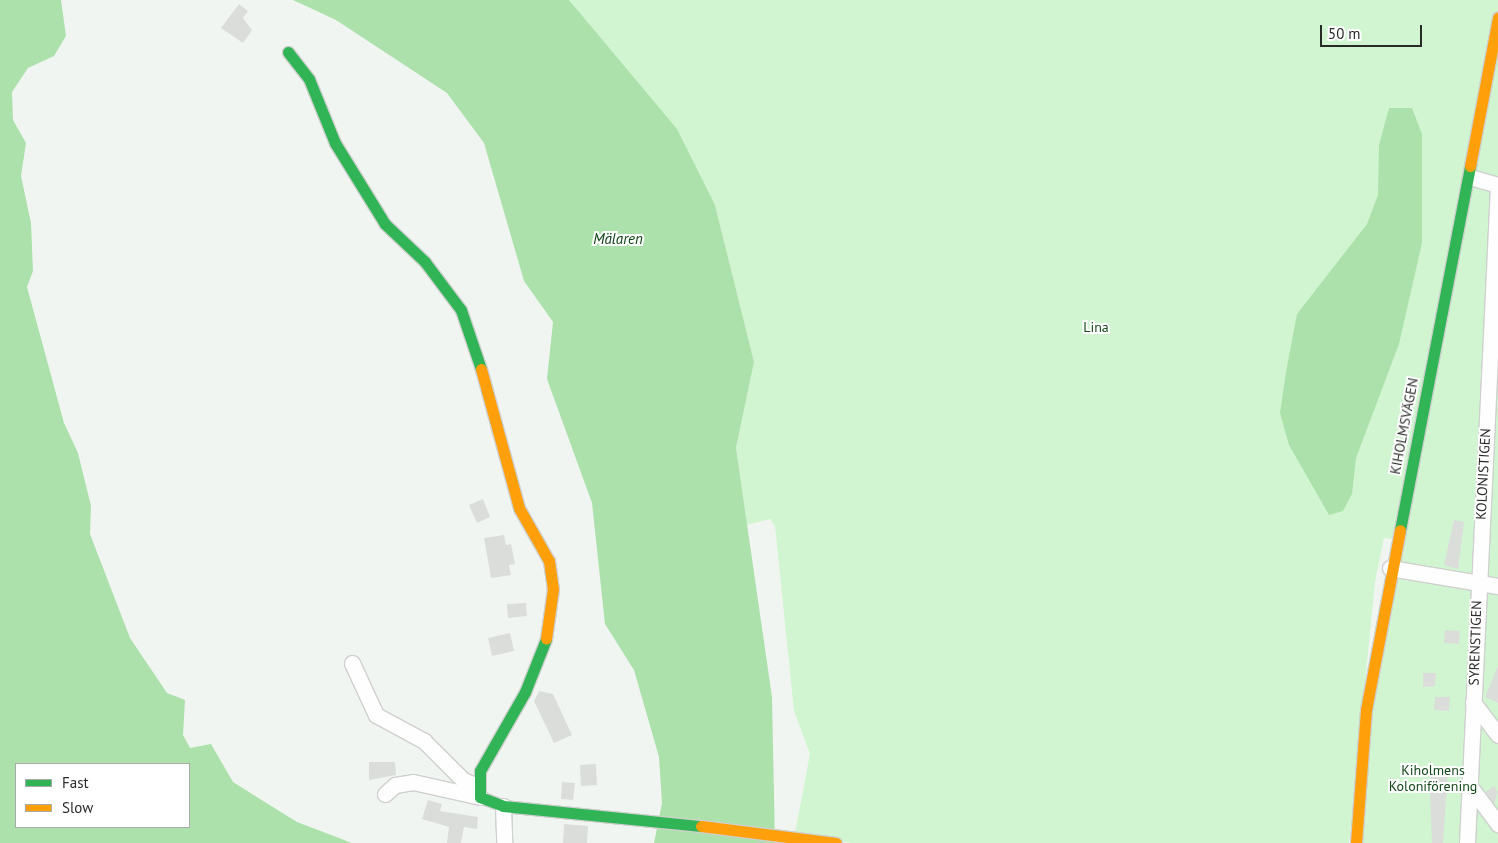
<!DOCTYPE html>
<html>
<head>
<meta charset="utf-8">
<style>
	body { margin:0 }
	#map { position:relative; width:1498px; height:843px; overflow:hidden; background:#f1f5f1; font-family:"PT Sans",sans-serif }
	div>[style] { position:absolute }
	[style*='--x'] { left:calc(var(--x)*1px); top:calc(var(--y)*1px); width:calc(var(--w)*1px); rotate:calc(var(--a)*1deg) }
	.green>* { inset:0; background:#d1f5d1 }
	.water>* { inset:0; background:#ace1ac }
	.building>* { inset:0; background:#dbdddb }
	.roads { filter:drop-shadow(1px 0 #ced0ce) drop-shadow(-1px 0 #ced0ce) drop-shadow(0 1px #ced0ce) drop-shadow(0 -1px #ced0ce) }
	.street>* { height:15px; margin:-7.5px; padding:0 7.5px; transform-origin:7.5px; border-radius:7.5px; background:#fdfefd }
	.fast>* { height:11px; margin:-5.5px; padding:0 5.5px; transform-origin:5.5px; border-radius:5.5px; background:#30b455 }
	.slow>* { height:11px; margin:-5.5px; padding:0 5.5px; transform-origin:5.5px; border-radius:5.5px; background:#ff9f0a }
	span { translate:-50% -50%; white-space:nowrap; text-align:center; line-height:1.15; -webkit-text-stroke:4px #fff; paint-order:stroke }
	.park-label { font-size:14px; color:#15491a }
	.street-label { font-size:14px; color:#282a28 }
	.water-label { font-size:15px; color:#0c4212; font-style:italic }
	.legend { position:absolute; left:15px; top:763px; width:175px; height:65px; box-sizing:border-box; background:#fff; border:1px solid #a9aaa9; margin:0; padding:6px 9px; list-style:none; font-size:15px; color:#282a28 }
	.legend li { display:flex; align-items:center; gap:10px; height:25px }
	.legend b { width:25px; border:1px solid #a9aaa9 }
	.scale { position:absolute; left:1320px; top:25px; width:102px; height:22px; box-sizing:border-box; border:2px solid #282a28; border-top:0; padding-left:6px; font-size:15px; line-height:18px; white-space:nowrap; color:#282a28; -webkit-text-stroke:4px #fff; paint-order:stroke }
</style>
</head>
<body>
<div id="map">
	<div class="green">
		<div style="clip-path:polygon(569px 0,1498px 0,1498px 177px,1490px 176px,1498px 185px,1498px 843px,1362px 843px,1372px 709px,1400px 540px,1384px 538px,1375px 582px,1349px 843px,852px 843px,795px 833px,810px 754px,794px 711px,775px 526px,770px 519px,747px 525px,736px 448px,754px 362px,715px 205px,624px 67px)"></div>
	</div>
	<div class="water">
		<div style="clip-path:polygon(evenodd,0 0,61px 0,66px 36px,54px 56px,28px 68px,12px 92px,13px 120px,26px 143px,21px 176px,31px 223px,33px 271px,27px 287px,64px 423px,78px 453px,91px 506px,90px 534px,130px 638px,167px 693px,185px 700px,183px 735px,190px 748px,211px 744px,233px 782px,297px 822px,352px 843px,0 843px,0 0,16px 764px,189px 764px,189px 827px,16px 827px,16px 764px)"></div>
		<div style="clip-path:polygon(293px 0,569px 0,677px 129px,715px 205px,754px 362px,736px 448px,772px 697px,775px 843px,654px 843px,662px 803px,659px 757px,634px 670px,605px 624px,592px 503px,547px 379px,553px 322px,524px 281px,484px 143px,447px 93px,336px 20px)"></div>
		<div style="clip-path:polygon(1389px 108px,1412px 108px,1422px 134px,1422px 243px,1399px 344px,1356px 458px,1352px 494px,1343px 511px,1329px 515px,1289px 445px,1280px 413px,1286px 372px,1297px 314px,1367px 224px,1378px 195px,1379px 145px)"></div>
	</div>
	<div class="building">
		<div style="clip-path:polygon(239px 4px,248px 11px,243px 18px,252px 30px,243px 43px,221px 28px)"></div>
		<div style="clip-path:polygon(483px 499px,490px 517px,477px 523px,469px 505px)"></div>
		<div style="clip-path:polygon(1454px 520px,1464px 522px,1458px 569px,1444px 565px)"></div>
		<div style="clip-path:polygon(504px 535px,506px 545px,511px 544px,515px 564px,509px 565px,511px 575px,491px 578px,484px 538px)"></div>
		<div style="clip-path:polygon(526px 603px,527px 616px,508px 618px,507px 604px)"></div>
		<div style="clip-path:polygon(1445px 630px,1460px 631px,1459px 644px,1444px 643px)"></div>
		<div style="clip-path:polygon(510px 633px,514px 651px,492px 656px,488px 638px)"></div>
		<div style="clip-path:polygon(1498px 666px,1498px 703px,1485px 697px)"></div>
		<div style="clip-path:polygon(1423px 673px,1436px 673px,1435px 686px,1423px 687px)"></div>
		<div style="clip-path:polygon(539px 691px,553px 694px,572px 735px,554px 743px,534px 701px)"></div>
		<div style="clip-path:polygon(1435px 697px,1450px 697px,1449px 711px,1434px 710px)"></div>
		<div style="clip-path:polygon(369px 762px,395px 762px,396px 775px,369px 780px)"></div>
		<div style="clip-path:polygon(596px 764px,597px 785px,581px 786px,580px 765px)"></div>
		<div style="clip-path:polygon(1429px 768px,1448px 769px,1443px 843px,1432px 843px)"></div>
		<div style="clip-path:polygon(562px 782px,575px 783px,573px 800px,561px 799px)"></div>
		<div style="clip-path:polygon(1494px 786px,1498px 792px,1494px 804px,1486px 792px)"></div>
		<div style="clip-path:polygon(428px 800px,442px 804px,440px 811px,478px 817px,477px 829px,464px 827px,461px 843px,447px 843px,449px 827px,422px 819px)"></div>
		<div style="clip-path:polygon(564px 824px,588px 826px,587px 843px,563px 843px)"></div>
	</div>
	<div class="roads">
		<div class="street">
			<div style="--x:1470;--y:177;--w:29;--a:16"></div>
			<div style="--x:1390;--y:568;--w:109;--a:9.5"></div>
			<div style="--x:352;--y:663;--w:57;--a:65.2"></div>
			<div style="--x:376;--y:715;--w:55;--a:28.4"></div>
			<div style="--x:424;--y:741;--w:55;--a:45"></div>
			<div style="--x:463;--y:780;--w:15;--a:23"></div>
			<div style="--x:1473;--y:702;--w:41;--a:52.9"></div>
			<div style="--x:1469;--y:785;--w:49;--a:53.4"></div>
			<div style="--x:385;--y:794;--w:13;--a:-42"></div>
			<div style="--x:395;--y:785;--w:18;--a:-9"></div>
			<div style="--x:413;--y:782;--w:69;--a:12.6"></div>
			<div style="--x:503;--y:806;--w:37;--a:88"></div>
			<div style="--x:1467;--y:843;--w:659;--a:-87.3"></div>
		</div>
		<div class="fast">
			<div style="--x:288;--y:52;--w:34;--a:52"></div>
			<div style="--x:309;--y:79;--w:69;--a:67.9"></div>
			<div style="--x:335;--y:143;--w:95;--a:58.3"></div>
			<div style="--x:385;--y:224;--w:55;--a:43.5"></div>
			<div style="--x:425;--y:262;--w:60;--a:53.1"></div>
			<div style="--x:461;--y:310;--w:62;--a:71.3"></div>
			<div style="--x:1400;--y:530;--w:371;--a:-79.1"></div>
			<div style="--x:546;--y:639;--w:57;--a:111.6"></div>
			<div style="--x:525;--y:692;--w:91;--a:119.7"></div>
			<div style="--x:480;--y:771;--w:26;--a:90"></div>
			<div style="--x:480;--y:797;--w:25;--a:21"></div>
			<div style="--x:503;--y:806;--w:199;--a:5.8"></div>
		</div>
		<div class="slow">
			<div style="--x:1470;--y:166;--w:151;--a:-79.3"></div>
			<div style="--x:481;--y:369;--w:144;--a:74.7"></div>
			<div style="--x:519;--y:508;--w:61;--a:60.5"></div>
			<div style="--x:549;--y:561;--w:28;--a:82"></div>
			<div style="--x:553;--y:589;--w:50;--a:98"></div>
			<div style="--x:701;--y:826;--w:136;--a:7.2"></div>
			<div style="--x:1356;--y:843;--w:133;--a:-85.7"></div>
			<div style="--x:1366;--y:710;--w:183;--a:-79.3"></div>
		</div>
	</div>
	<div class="park-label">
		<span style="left:1096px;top:327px">Lina</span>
		<span style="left:1433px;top:778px">Kiholmens<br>Koloniförening</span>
	</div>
	<div class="street-label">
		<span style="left:1404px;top:426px;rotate:-79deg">KIHOLMSVÄGEN</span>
		<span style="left:1483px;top:474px;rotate:-87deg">KOLONISTIGEN</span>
		<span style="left:1475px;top:643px;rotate:-88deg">SYRENSTIGEN</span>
	</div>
	<div class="water-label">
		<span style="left:618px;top:239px">Mälaren</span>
	</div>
	<ul class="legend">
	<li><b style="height:6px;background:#30b455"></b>Fast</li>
	<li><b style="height:6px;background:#ff9f0a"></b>Slow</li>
	</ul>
	<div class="scale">50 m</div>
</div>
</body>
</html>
